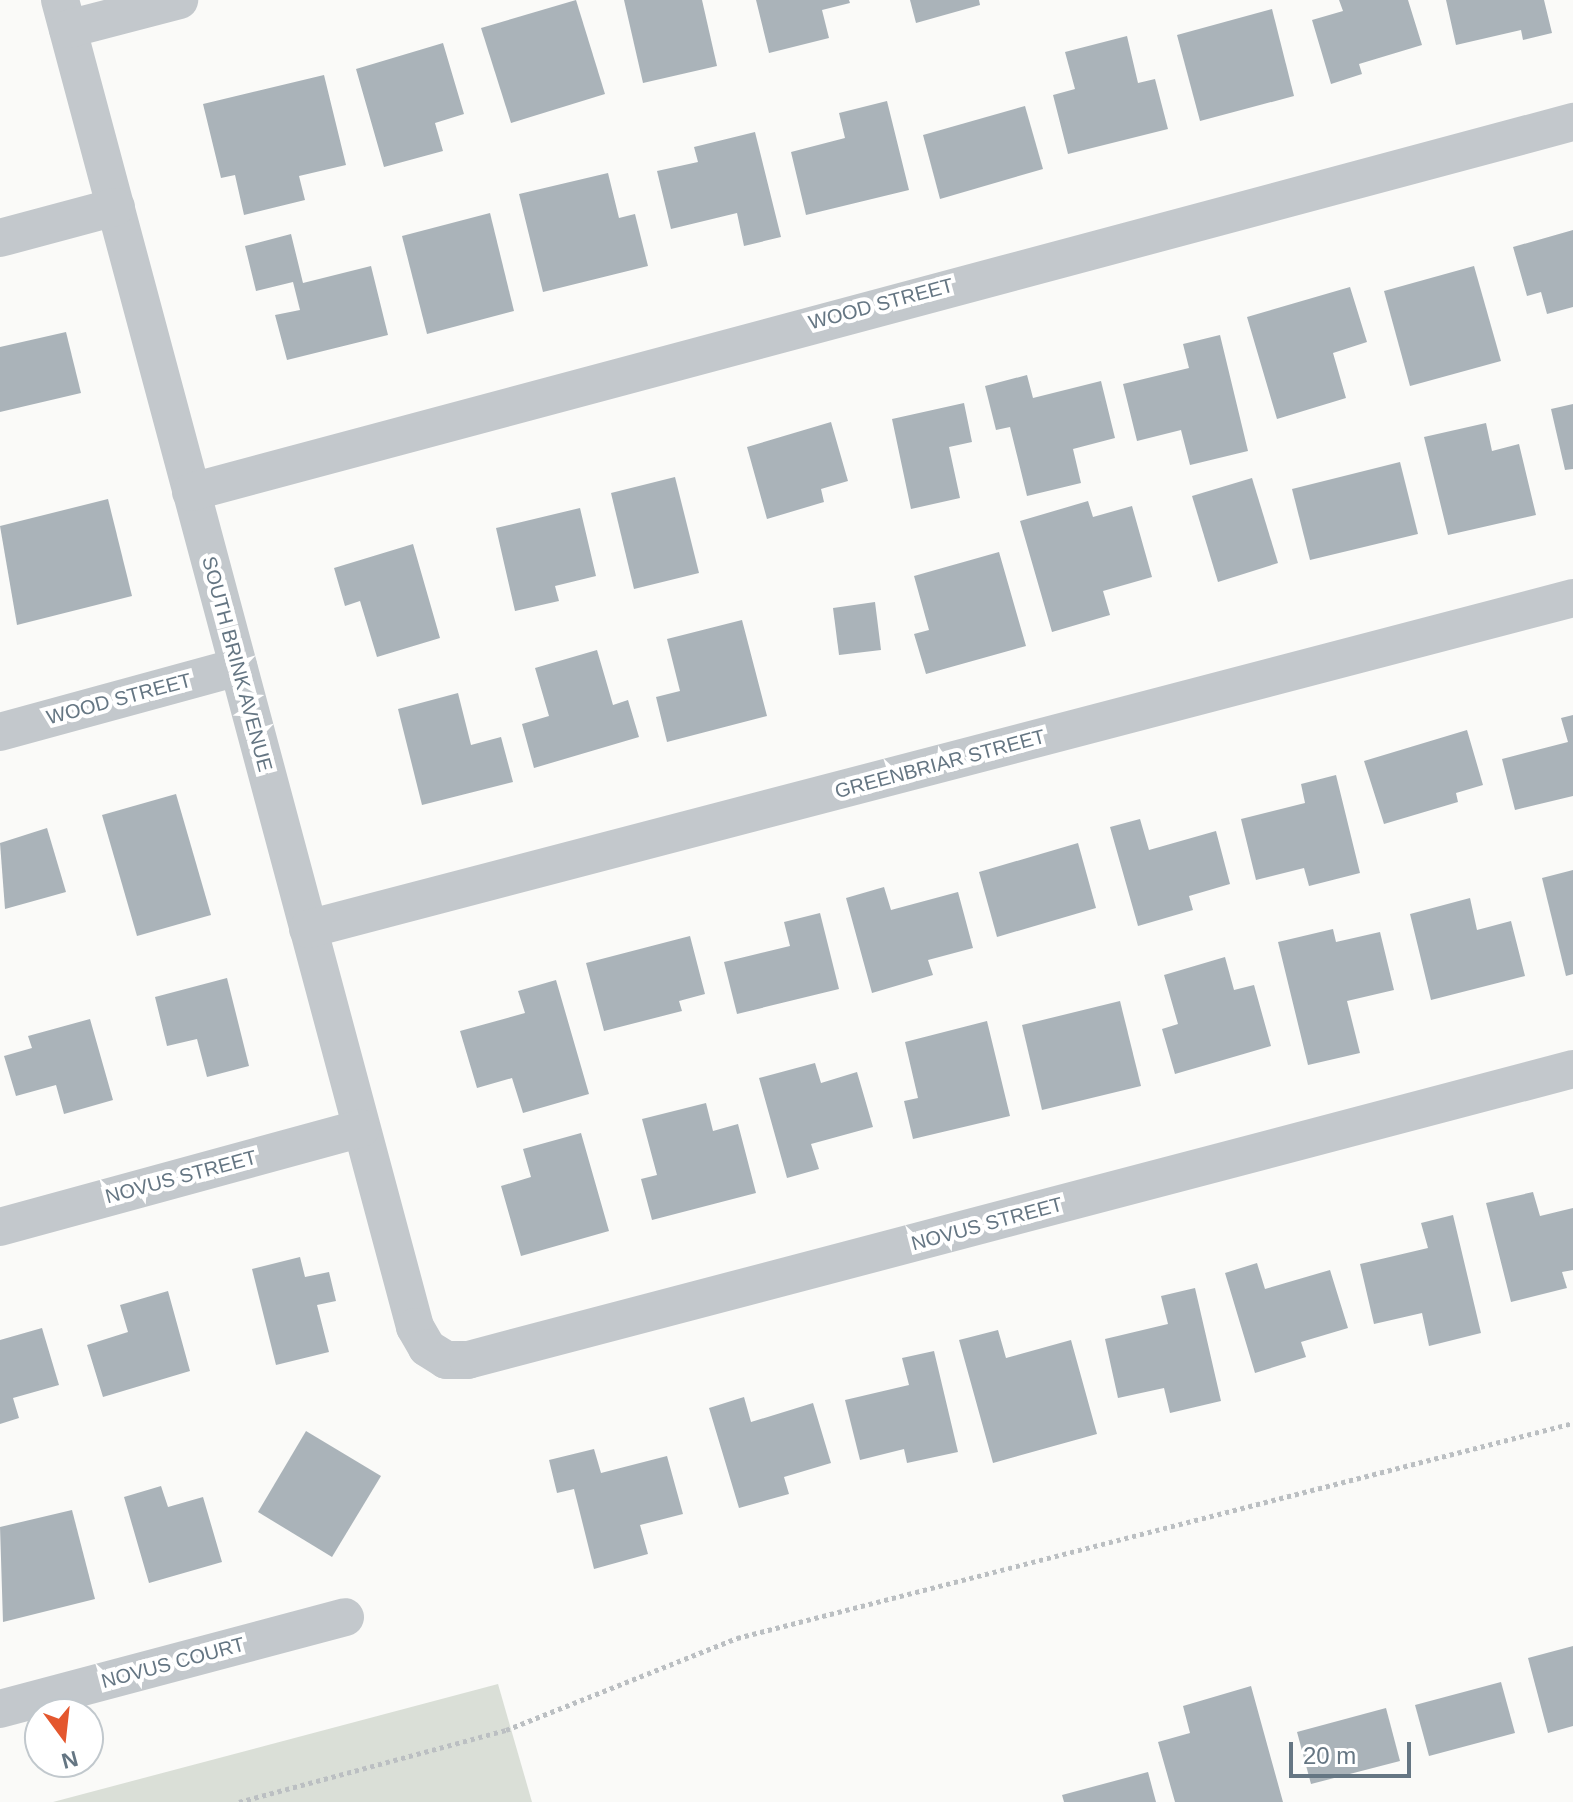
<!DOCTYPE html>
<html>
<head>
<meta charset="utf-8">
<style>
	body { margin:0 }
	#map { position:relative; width:1573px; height:1802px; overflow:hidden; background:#fafaf8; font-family:Arial,sans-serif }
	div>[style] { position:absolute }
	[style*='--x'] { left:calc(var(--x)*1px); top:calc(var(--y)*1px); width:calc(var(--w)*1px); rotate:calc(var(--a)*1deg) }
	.green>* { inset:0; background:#dadfd7 }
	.building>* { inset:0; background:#aab3b9 }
	.path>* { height:5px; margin-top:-2.5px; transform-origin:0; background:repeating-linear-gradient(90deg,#bbbfc2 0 4px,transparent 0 8px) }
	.street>* { height:38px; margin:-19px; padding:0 19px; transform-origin:19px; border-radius:19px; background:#c3c8cc }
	span { translate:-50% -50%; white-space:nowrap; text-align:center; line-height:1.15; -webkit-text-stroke:8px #fff; paint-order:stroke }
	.street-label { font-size:20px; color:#657683 }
	.north { position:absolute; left:24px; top:1698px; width:80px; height:80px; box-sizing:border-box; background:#fff; border:2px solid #c1c8cd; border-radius:50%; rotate:165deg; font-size:22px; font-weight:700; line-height:32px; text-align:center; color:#657683 }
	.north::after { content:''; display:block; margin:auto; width:28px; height:36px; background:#e4572e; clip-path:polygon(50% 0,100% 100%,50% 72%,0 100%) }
	.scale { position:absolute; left:1289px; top:1742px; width:122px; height:36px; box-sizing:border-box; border:4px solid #657683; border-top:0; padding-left:10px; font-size:24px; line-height:28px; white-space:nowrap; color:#657683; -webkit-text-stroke:6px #fff; paint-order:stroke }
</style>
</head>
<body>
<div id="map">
	<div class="green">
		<div style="clip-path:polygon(498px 1684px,532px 1802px,53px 1802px)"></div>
	</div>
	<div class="building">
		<div style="clip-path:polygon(576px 0,605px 94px,511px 123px,481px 28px)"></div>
		<div style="clip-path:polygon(624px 0,702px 0,717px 66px,643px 83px)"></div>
		<div style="clip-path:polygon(756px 0,849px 0,850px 3px,822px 10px,829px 38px,769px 53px)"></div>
		<div style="clip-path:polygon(910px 0,979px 0,980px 5px,916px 23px)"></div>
		<div style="clip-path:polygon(1339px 0,1408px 0,1422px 45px,1359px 64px,1362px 74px,1331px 84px,1312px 20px,1343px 11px)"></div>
		<div style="clip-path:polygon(1446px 0,1544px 0,1552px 33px,1523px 40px,1521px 30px,1456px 45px)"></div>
		<div style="clip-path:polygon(1272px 9px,1294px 96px,1200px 121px,1177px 35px)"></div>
		<div style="clip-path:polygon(1127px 36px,1138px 83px,1155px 79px,1168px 129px,1068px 154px,1053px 95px,1075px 89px,1065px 52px)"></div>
		<div style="clip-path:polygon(443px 43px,464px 114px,435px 123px,443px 151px,384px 167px,356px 69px)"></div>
		<div style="clip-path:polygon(324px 75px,346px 165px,299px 176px,305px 200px,244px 215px,235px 175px,221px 178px,203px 104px)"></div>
		<div style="clip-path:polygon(887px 101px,909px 190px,806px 215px,791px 152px,845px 138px,839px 113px)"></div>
		<div style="clip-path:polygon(1025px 106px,1043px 169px,940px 199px,923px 135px)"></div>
		<div style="clip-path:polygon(755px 132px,781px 237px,744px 246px,737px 213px,671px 229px,657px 171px,698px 162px,694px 147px)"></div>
		<div style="clip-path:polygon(608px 173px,619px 218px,635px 214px,648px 266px,543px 292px,519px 194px)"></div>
		<div style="clip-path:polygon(490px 213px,514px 311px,427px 334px,402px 236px)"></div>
		<div style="clip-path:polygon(1573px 230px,1573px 307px,1547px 314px,1541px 292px,1527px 296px,1513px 247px)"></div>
		<div style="clip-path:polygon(291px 234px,303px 283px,371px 266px,388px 335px,287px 360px,275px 315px,300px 310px,293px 282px,256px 291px,245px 246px)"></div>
		<div style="clip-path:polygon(1474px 266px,1501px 361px,1410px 386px,1384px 291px)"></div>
		<div style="clip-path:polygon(1350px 287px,1367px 342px,1333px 353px,1346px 398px,1277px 419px,1247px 317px)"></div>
		<div style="clip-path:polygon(66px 332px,81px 393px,0 412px,0 347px)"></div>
		<div style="clip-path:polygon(1220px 335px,1248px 451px,1190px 465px,1181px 430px,1137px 441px,1123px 384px,1189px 368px,1183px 344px)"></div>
		<div style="clip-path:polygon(1027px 375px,1033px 398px,1101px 381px,1115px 438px,1073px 449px,1081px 483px,1027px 496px,1010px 427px,996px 430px,985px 386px)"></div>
		<div style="clip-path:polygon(964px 403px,972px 442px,949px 447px,960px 498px,911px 509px,892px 419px)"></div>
		<div style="clip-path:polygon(1573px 404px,1573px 469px,1565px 470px,1551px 409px)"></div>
		<div style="clip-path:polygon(831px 422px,848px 481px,821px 489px,824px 502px,767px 519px,747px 447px)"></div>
		<div style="clip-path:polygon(1486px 423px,1492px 451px,1519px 444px,1536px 515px,1448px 535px,1424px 437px)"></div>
		<div style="clip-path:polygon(1400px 462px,1418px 534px,1310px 560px,1292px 489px)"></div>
		<div style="clip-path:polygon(675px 477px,699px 573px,634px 589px,611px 493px)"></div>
		<div style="clip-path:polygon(1252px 478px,1278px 563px,1218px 582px,1192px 496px)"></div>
		<div style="clip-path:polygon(108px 499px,132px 596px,17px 625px,0 526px)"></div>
		<div style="clip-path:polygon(1088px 501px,1093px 517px,1132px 506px,1152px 577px,1103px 591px,1110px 615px,1052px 632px,1020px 521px)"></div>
		<div style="clip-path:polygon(580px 508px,596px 576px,555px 586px,559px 601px,515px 611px,496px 528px)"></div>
		<div style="clip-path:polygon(413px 544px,440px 638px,377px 657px,360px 601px,345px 606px,334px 568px)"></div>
		<div style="clip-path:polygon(999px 552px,1026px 646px,926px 674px,914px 634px,929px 630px,914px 576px)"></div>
		<div style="clip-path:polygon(875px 602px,881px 650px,839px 655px,833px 608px)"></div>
		<div style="clip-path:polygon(742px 620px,767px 716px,667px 742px,656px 697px,680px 691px,667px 639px)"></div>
		<div style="clip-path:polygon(597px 650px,613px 705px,628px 700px,639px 737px,534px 768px,522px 724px,549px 716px,535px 668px)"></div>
		<div style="clip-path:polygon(458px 693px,471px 745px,501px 737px,513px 782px,422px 805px,398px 709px)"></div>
		<div style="clip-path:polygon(1573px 715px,1573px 796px,1515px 810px,1502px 759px,1568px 742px,1561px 718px)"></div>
		<div style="clip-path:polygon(1467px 730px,1483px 785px,1456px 793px,1458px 802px,1384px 824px,1364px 761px)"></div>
		<div style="clip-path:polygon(1336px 775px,1360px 873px,1309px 886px,1304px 868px,1256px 880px,1241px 819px,1305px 803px,1301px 784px)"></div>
		<div style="clip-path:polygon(176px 794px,211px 915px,137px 936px,102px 815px)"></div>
		<div style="clip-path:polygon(1140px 819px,1149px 850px,1216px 831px,1230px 884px,1189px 896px,1193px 910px,1138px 926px,1110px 827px)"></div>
		<div style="clip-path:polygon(47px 828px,66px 892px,5px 909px,0 843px)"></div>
		<div style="clip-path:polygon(1078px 843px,1096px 908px,997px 937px,979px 872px)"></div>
		<div style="clip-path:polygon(1573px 870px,1573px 974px,1566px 976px,1542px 878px)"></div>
		<div style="clip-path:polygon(884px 887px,891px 910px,958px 892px,973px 948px,928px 960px,933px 975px,872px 993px,846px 898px)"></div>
		<div style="clip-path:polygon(1470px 898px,1477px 930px,1511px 921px,1525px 976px,1431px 1000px,1410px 914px)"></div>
		<div style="clip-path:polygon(820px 913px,839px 989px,737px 1014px,724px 962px,790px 946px,784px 922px)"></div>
		<div style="clip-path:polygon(1333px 929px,1336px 942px,1380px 932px,1394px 990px,1347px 1001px,1360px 1053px,1308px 1065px,1278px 942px)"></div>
		<div style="clip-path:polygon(690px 936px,705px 994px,679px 1001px,682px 1011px,604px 1031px,586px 963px)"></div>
		<div style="clip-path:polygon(1225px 957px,1234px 990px,1254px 985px,1271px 1046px,1175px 1074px,1162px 1029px,1178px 1024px,1164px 975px)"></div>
		<div style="clip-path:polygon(227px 978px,249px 1066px,207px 1077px,197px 1039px,167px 1046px,155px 997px)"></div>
		<div style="clip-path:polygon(556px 980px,589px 1094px,523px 1113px,512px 1078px,477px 1088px,460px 1031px,525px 1013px,518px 991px)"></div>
		<div style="clip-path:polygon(1120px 1001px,1141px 1086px,1042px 1110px,1022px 1025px)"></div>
		<div style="clip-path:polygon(90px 1019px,113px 1100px,64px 1114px,56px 1085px,16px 1096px,4px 1056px,32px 1048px,28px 1036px)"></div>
		<div style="clip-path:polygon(987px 1021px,1010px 1116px,913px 1139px,904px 1101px,918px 1098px,905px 1042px)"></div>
		<div style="clip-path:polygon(815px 1063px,821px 1083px,857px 1072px,873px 1127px,811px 1144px,819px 1169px,787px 1178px,759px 1078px)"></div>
		<div style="clip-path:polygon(706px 1103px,713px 1131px,738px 1124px,756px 1193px,652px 1220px,641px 1179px,657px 1175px,642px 1119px)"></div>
		<div style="clip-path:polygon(581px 1133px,609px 1231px,521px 1256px,501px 1186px,531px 1177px,523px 1149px)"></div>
		<div style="clip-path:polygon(1533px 1192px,1540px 1216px,1573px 1208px,1573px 1270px,1562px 1272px,1567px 1288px,1511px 1302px,1486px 1203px)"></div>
		<div style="clip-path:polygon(1453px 1215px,1481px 1333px,1429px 1346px,1422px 1313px,1374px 1324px,1360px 1264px,1428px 1248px,1421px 1223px)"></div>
		<div style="clip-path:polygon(300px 1257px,305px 1277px,329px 1272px,336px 1301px,317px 1305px,329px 1352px,276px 1365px,252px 1269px)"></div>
		<div style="clip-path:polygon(1257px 1263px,1265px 1289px,1330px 1270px,1348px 1328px,1301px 1342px,1306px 1357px,1255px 1373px,1225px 1273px)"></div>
		<div style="clip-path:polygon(1195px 1288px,1221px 1401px,1170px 1413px,1164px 1388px,1118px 1398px,1105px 1339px,1168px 1324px,1161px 1296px)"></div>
		<div style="clip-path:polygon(168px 1291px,190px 1371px,103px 1397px,87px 1345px,128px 1332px,120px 1305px)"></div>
		<div style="clip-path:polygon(42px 1328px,59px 1385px,13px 1398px,19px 1418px,0 1424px,0 1340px)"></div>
		<div style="clip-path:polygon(998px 1330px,1006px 1358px,1071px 1340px,1097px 1434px,993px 1463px,959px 1340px)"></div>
		<div style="clip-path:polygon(934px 1351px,958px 1452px,907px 1463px,904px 1449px,860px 1460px,845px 1400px,909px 1385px,902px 1358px)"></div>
		<div style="clip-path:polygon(744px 1397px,751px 1422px,813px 1403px,831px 1463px,784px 1477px,789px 1494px,739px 1508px,709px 1408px)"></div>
		<div style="clip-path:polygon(306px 1431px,381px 1476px,332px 1557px,258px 1512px)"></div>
		<div style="clip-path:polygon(594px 1449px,601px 1473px,667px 1456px,683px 1514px,640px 1525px,648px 1554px,594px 1569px,574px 1489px,557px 1493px,549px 1460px)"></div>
		<div style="clip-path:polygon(161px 1486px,168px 1507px,203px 1497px,222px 1562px,149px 1583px,124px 1497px)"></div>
		<div style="clip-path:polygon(72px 1510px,95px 1599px,3px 1622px,0 1527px)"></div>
		<div style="clip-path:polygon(1573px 1646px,1573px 1726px,1548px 1733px,1528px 1658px)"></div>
		<div style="clip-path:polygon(1501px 1682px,1515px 1733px,1429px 1756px,1415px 1705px)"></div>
		<div style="clip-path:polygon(1251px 1686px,1283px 1802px,1175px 1802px,1158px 1742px,1190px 1733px,1183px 1706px)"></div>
		<div style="clip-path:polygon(1386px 1708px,1400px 1761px,1311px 1784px,1297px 1732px)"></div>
		<div style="clip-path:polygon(1148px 1772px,1156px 1802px,1064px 1802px,1062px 1795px)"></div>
	</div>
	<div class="path">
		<div style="--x:239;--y:1802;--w:277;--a:-15.1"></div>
		<div style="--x:506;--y:1730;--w:249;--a:-21.7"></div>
		<div style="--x:737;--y:1638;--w:863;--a:-14.42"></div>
	</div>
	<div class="street">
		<div style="--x:60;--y:0;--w:1374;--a:75.02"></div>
		<div style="--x:415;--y:1327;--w:24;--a:60"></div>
		<div style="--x:427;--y:1348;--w:22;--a:32"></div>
		<div style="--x:446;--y:1360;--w:22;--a:0"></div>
		<div style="--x:468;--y:1360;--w:1143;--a:-14.75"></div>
		<div style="--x:68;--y:29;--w:115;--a:-14.6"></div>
		<div style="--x:0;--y:238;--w:120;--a:-15"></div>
		<div style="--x:191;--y:492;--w:1431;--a:-14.99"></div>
		<div style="--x:0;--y:732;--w:247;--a:-15.3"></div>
		<div style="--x:308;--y:929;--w:1308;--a:-14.66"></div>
		<div style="--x:0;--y:1227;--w:374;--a:-15.3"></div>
		<div style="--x:0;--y:1709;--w:357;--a:-14.9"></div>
	</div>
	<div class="street-label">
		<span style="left:881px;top:304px;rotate:-15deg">WOOD STREET</span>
		<span style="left:237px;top:664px;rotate:75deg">SOUTH BRINK AVENUE</span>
		<span style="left:119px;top:699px;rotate:-15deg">WOOD STREET</span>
		<span style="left:940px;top:764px;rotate:-15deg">GREENBRIAR STREET</span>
		<span style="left:181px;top:1177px;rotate:-15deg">NOVUS STREET</span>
		<span style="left:987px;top:1224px;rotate:-15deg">NOVUS STREET</span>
		<span style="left:173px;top:1663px;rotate:-15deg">NOVUS COURT</span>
	</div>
	<div class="north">N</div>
	<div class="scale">20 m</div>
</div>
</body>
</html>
